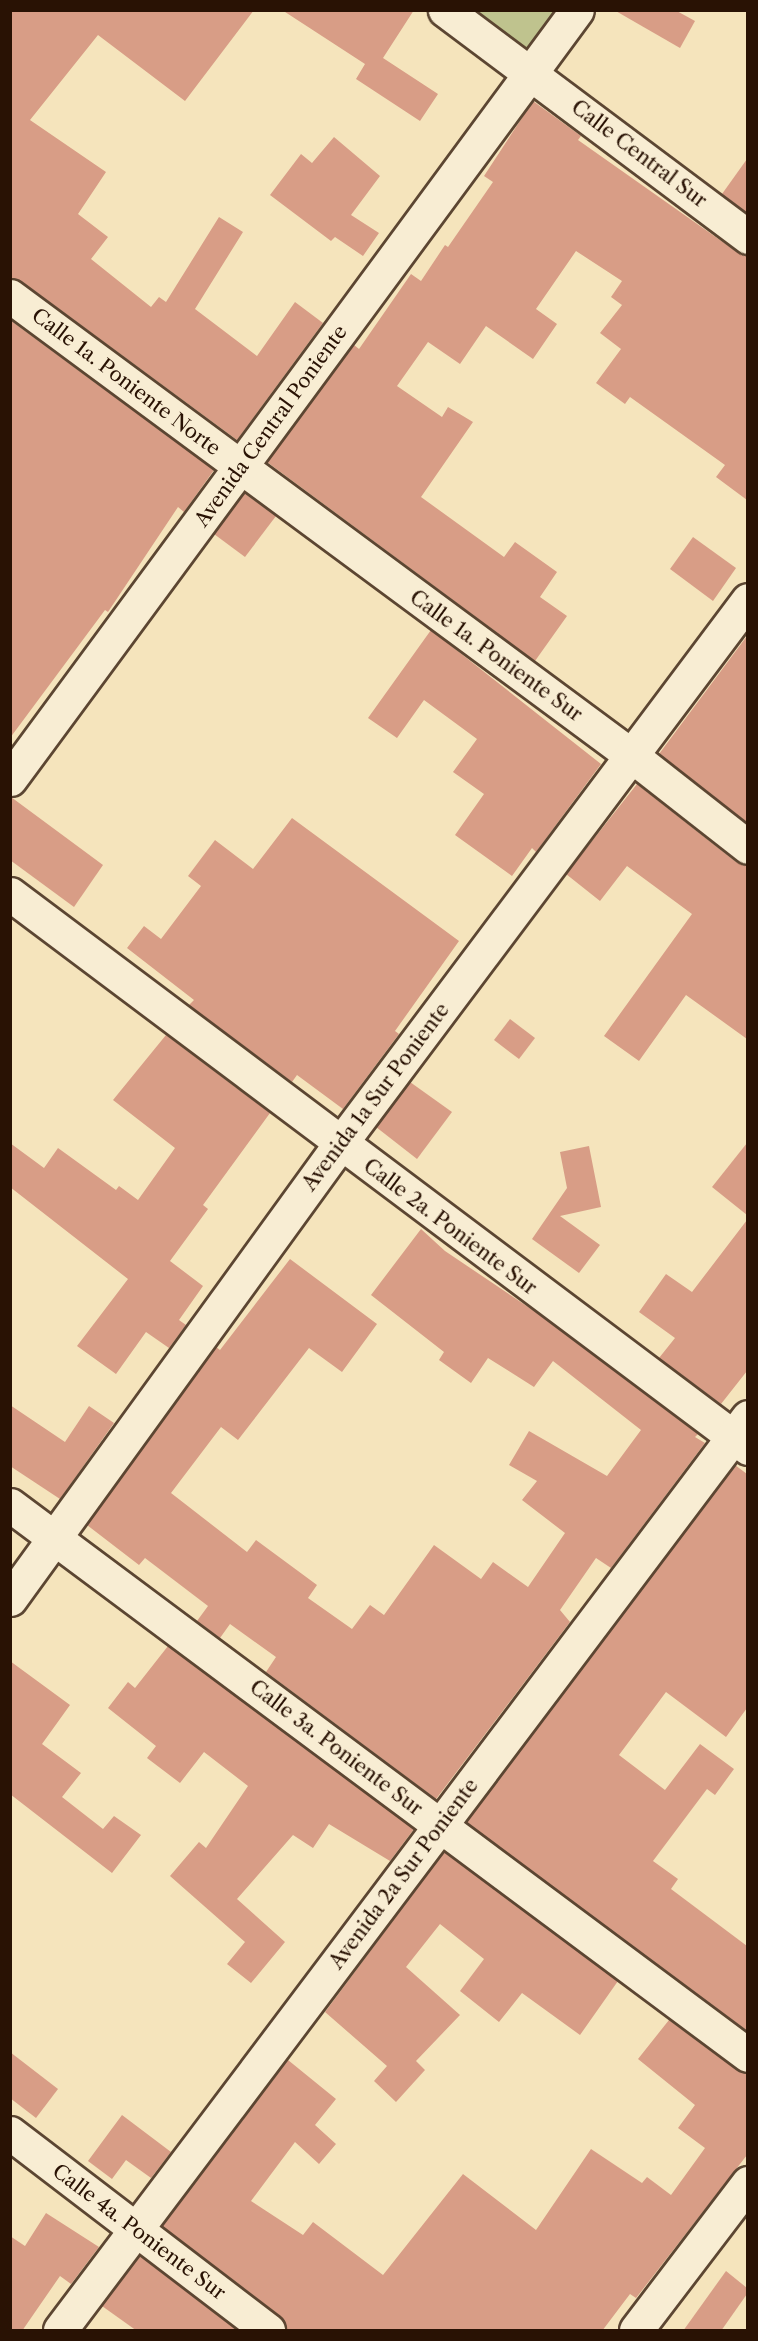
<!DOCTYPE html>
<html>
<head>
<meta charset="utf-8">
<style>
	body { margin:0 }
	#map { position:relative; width:758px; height:2341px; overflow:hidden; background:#f5e4bc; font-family:"Libre Caslon Text",serif }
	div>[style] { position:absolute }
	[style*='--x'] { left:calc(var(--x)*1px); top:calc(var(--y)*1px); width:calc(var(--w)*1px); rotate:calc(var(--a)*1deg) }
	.green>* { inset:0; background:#bfc38e }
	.building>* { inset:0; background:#d89d86 }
	.roads { filter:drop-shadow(2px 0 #5c4632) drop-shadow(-2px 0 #5c4632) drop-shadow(0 2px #5c4632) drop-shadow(0 -2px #5c4632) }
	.minor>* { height:33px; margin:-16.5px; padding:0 16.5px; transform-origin:16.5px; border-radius:16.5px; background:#f8edd3 }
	span { translate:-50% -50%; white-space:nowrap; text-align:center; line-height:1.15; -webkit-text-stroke:4.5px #f8edd3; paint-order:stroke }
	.street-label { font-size:20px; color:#291204 }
	.frame { position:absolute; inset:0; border:12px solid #291204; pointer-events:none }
</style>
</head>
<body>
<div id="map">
	<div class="green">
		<div style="clip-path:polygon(460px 11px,562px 11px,525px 62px)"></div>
	</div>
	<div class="building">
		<div style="clip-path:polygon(10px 10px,254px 10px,185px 101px,98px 35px,30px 120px,106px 172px,78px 214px,108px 237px,91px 259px,151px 307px,159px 297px,166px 302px,219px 217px,243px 232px,195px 309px,257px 356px,295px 302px,323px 323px,237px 440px,21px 281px,10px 278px)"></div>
		<div style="clip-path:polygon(282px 10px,414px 10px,383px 58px,438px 94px,420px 121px,356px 79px,365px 64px)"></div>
		<div style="clip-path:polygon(614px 10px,675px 10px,695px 21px,680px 48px)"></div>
		<div style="clip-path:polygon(533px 101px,581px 136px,578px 140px,737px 252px,747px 255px,747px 500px,716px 477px,725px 465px,630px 397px,625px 404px,596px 383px,621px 349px,600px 333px,622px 305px,611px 297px,622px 281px,576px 251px,536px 309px,557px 324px,533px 359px,486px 326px,460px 364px,428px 342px,397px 386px,442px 417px,448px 407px,473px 422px,421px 497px,504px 557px,515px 542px,557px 572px,540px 597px,567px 616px,535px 661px,267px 462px,354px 345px,359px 349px,411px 274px,421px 281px,445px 245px,448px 247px,493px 182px,484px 176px)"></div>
		<div style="clip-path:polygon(334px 137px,380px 176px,351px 215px,379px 233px,363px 256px,335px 237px,331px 241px,270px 195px,301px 154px,312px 163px)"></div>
		<div style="clip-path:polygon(747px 159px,747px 213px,722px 194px)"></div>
		<div style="clip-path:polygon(10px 320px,214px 470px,184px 512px,178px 507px,108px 612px,105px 610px,10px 738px)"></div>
		<div style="clip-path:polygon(244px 493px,276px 516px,245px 557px,214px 534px)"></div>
		<div style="clip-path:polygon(693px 537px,736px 568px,713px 601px,670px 569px)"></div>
		<div style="clip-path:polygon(431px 630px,601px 764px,536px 852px,532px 848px,512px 876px,455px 835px,484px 794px,453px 772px,477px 739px,424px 700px,397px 738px,368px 718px)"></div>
		<div style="clip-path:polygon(747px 636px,747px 823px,659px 754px)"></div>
		<div style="clip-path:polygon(637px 784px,736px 862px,747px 865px,747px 1039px,686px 995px,639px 1061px,604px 1036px,692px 914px,627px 866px,600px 901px,566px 874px)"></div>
		<div style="clip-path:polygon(11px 797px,103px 865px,74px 907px,10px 860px)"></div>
		<div style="clip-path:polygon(292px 818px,459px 941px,395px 1031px,399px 1034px,343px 1109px,297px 1075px,292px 1082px,189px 1005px,194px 1000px,127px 948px,144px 926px,161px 939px,201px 886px,188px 876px,215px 840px,253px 869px)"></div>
		<div style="clip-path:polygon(510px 1019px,535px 1038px,519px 1059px,494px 1040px)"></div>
		<div style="clip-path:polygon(166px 1035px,270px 1113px,203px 1205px,208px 1209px,170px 1261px,203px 1286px,179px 1320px,186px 1325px,169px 1348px,146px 1332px,116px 1374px,77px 1346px,128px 1279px,10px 1187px,10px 1143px,44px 1168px,58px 1148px,116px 1190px,119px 1186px,138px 1200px,175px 1148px,113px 1100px)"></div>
		<div style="clip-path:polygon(410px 1082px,452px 1112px,417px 1159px,376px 1127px)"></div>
		<div style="clip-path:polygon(747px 1143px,747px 1215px,712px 1187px)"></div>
		<div style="clip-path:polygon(589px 1146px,601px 1207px,560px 1216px,600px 1245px,579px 1273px,532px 1239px,567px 1188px,560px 1152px)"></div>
		<div style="clip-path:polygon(747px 1220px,747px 1371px,721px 1404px,659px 1358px,675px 1338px,639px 1312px,666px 1274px,692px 1292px)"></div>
		<div style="clip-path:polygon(421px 1229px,445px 1251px,540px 1315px,698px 1434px,695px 1437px,705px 1443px,611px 1568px,596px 1558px,560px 1610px,570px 1622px,436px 1799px,266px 1672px,276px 1657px,230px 1624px,220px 1638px,197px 1621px,208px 1606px,145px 1558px,139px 1565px,87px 1525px,216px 1347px,220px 1350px,290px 1259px,377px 1324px,342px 1372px,309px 1348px,238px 1440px,221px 1427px,171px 1493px,247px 1552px,256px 1540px,317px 1585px,308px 1598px,352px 1629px,370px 1605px,384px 1615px,434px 1545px,481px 1579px,493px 1562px,528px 1587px,565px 1533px,522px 1500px,537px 1481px,509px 1465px,529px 1431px,607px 1476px,641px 1430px,553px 1361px,534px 1387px,488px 1358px,471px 1383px,439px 1360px,444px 1352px,371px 1295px)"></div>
		<div style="clip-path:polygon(10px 1405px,65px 1442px,89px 1406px,114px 1423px,60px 1499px,10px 1466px)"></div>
		<div style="clip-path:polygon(735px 1465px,747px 1474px,747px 1708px,726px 1737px,666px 1692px,619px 1755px,665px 1790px,700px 1744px,734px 1769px,715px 1795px,707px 1789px,653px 1861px,678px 1879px,671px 1889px,747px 1946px,747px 2031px,466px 1822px)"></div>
		<div style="clip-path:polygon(168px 1646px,414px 1829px,390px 1861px,329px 1824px,313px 1848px,293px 1835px,237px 1899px,285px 1942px,251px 1983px,227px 1964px,245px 1942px,170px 1876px,199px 1842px,206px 1848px,248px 1786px,204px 1752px,180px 1783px,147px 1758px,156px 1746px,108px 1708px,128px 1682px,135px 1688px)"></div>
		<div style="clip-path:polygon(10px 1661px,70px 1705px,42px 1744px,81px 1773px,62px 1797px,103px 1829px,114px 1816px,141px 1835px,112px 1873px,10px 1794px)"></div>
		<div style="clip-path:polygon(444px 1852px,618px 1981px,580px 2035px,522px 1993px,499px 2022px,460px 1991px,484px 1959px,440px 1924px,406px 1967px,460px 2015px,416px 2061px,425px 2070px,396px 2102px,374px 2081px,387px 2066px,325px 2012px)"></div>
		<div style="clip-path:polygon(669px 2020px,737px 2070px,747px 2073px,747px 2155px,636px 2298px,630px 2294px,602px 2331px,286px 2331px,279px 2315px,162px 2226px,288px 2060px,336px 2099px,315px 2125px,336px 2144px,319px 2164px,295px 2142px,251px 2201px,303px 2235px,313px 2222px,383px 2275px,463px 2174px,536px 2230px,591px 2149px,642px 2183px,647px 2177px,671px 2195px,705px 2148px,678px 2128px,695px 2105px,638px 2059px)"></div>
		<div style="clip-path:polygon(10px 2052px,58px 2089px,36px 2118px,10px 2098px)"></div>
		<div style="clip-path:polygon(122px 2115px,171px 2152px,151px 2178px,126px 2160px,112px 2179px,88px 2161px)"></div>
		<div style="clip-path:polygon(46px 2213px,99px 2247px,71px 2284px,60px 2276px,22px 2331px,10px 2331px,10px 2236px,25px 2246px)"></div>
		<div style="clip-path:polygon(140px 2256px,238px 2331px,137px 2331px,102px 2306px)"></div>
		<div style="clip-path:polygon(726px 2271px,747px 2288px,747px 2294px,721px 2331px,683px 2331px)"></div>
	</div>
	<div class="roads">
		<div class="minor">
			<div style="--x:445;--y:10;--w:379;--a:36.8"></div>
			<div style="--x:10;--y:296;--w:774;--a:36.48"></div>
			<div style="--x:632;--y:756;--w:147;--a:38.1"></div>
			<div style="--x:10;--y:779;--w:955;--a:-53.6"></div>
			<div style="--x:10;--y:894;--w:923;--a:36.89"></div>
			<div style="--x:10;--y:1505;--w:920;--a:36.7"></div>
			<div style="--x:10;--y:1599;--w:562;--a:-54.05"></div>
			<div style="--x:340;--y:1144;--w:680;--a:-53.13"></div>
			<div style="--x:10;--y:2133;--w:325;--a:37.4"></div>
			<div style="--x:60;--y:2330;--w:1143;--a:-53"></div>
			<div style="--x:636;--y:2330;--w:185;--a:-52.7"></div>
		</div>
	</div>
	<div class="street-label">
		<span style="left:639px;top:154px;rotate:37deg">Calle Central Sur</span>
		<span style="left:126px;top:382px;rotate:37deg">Calle 1a. Poniente Norte</span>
		<span style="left:271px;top:426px;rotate:-54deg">Avenida Central Poniente</span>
		<span style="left:496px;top:656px;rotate:36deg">Calle 1a. Poniente Sur</span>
		<span style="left:376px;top:1097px;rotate:-53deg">Avenida 1a Sur Poniente</span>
		<span style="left:450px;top:1227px;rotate:37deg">Calle 2a. Poniente Sur</span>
		<span style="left:336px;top:1748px;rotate:37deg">Calle 3a. Poniente Sur</span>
		<span style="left:404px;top:1874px;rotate:-53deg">Avenida 2a Sur Poniente</span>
		<span style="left:139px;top:2232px;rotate:37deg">Calle 4a. Poniente Sur</span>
	</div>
	<div class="frame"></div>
</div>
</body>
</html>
